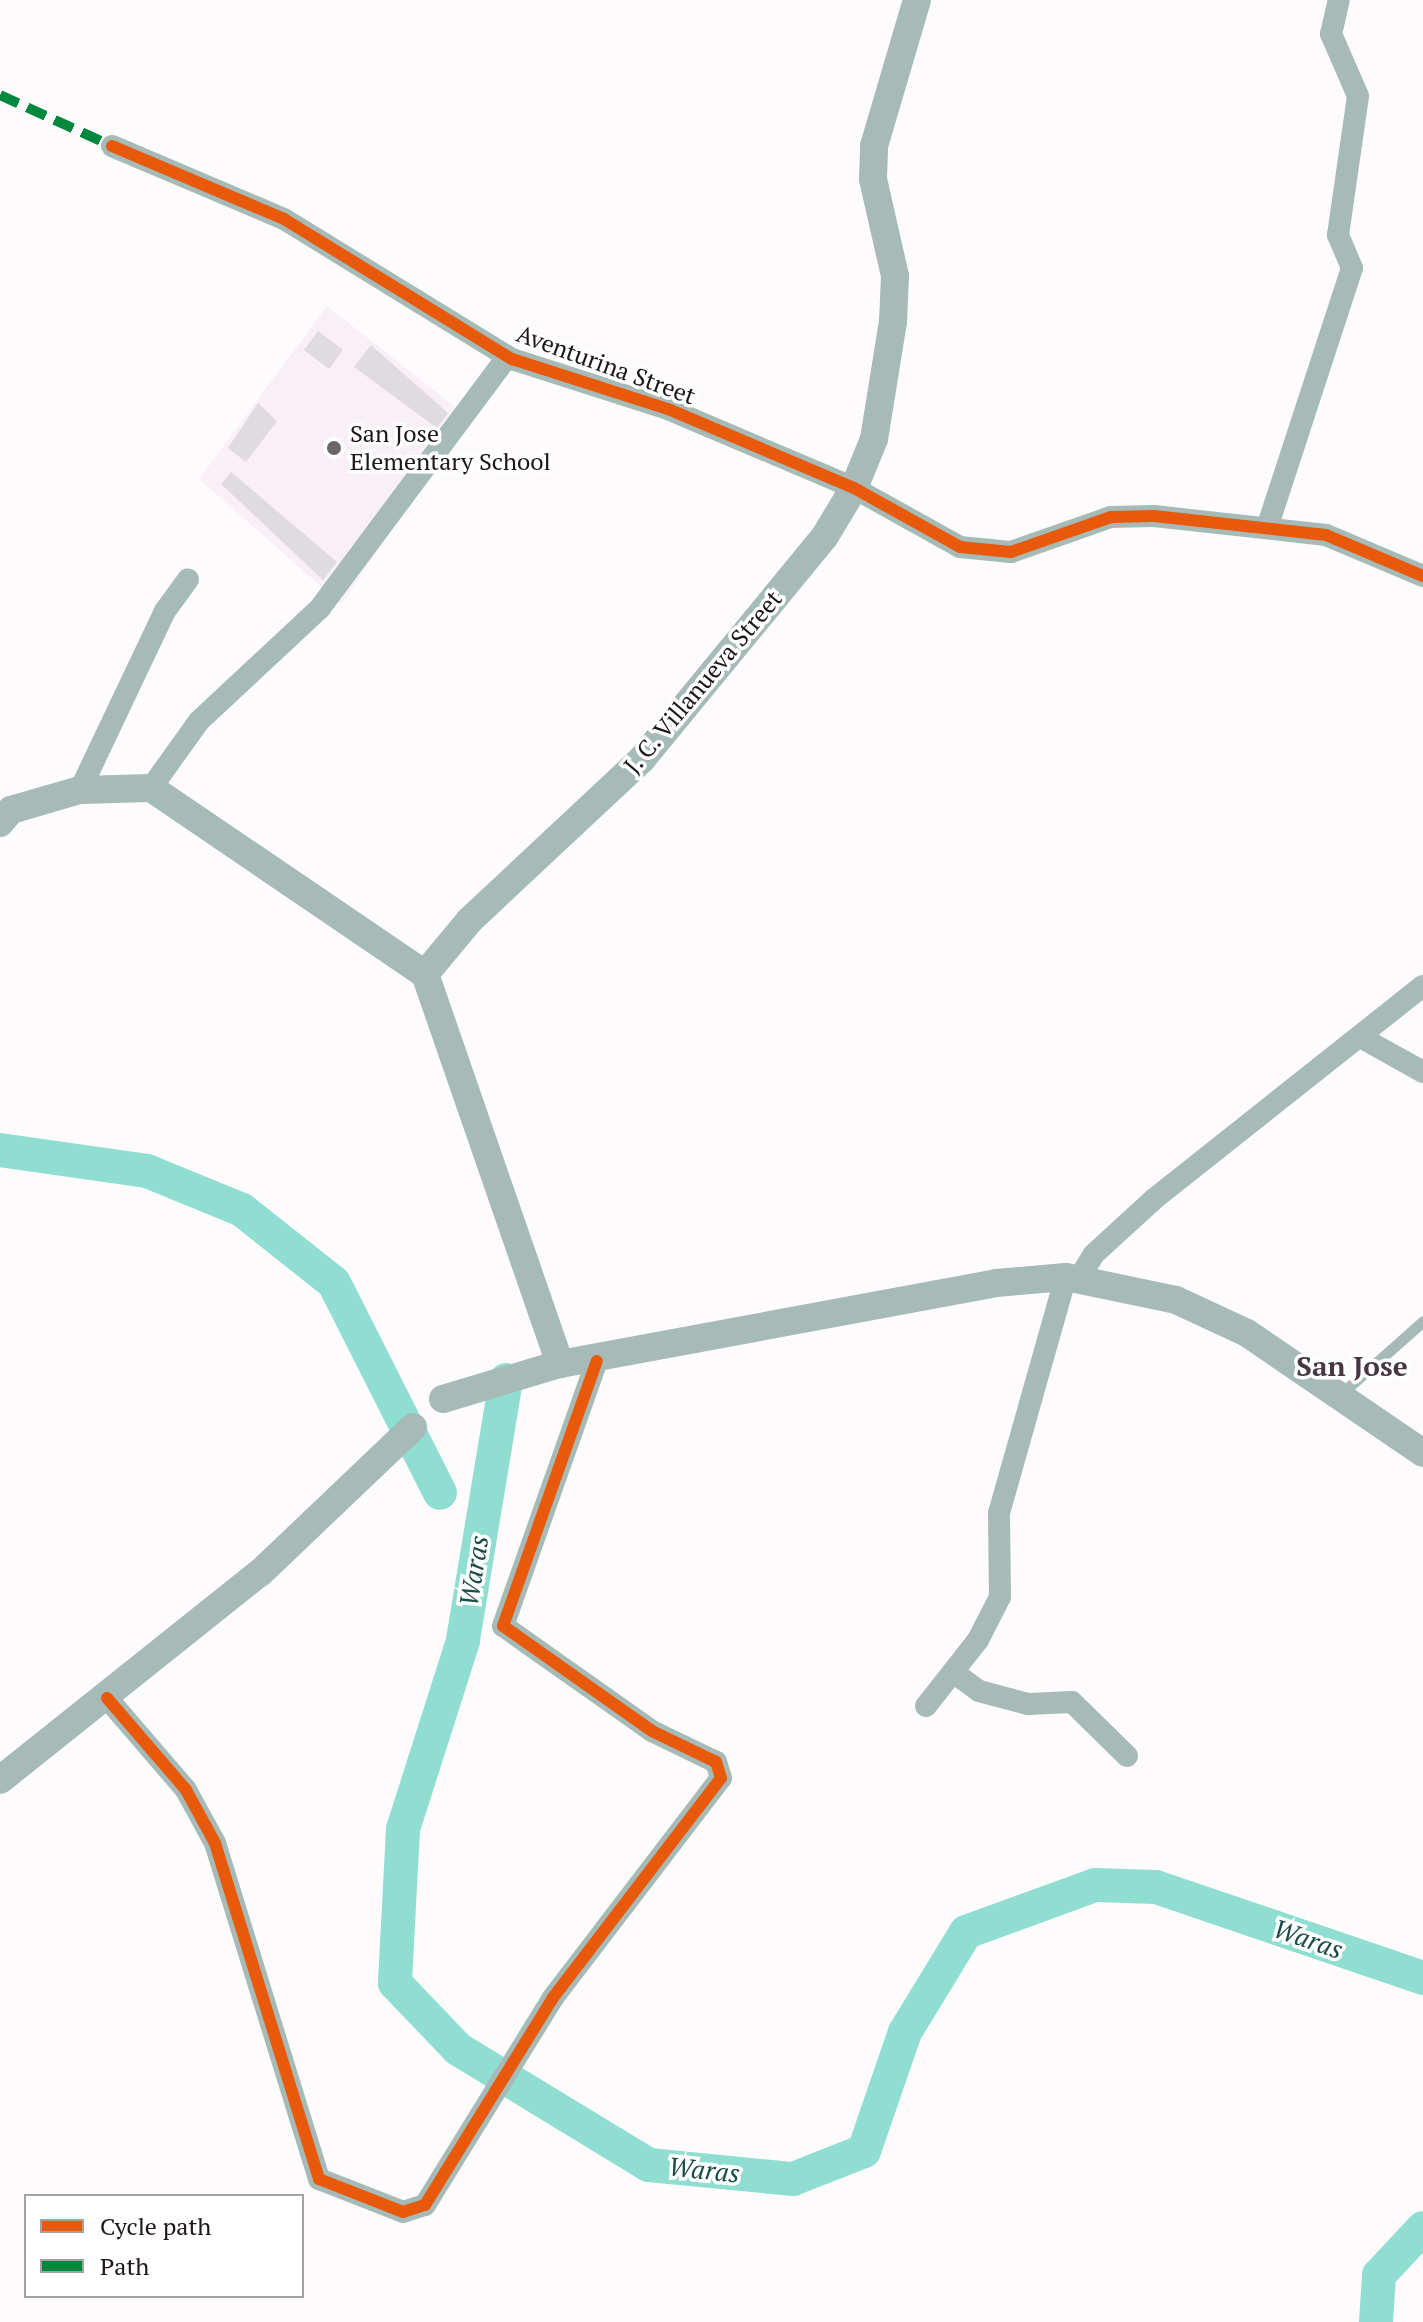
<!DOCTYPE html>
<html>
<head>
<meta charset="utf-8">
<style>
	body { margin:0 }
	#map { position:relative; width:1423px; height:2322px; overflow:hidden; background:#fefbfd; font-family:"PT Serif",serif }
	div>[style] { position:absolute }
	[style*='--x'] { left:calc(var(--x)*1px); top:calc(var(--y)*1px); width:calc(var(--w)*1px); rotate:calc(var(--a)*1deg) }
	.built>* { inset:0; background:#f9eff6 }
	.river>* { height:34px; margin:-17px; padding:0 17px; transform-origin:17px; border-radius:17px; background:#8fded1 }
	.building>* { inset:0; background:#dfdbde }
	.service>* { height:11px; margin:-5.5px; padding:0 5.5px; transform-origin:5.5px; border-radius:5.5px; background:#a6bbb7 }
	.minor>* { height:22px; margin:-11px; padding:0 11px; transform-origin:11px; border-radius:11px; background:#a6bbb7 }
	.tertiary>* { height:28px; margin:-14px; padding:0 14px; transform-origin:14px; border-radius:14px; background:#a6bbb7 }
	.quiet>* { height:10px; margin-top:-5px; transform-origin:0; background:repeating-linear-gradient(90deg,#00873e 0 20px,transparent 0 30px) }
	.cycleway>* { height:12px; margin:-6px; padding:0 6px; transform-origin:6px; border-radius:6px; background:#e8590c }
	.dots>* { width:22px; height:22px; translate:-50% -50%; box-sizing:border-box; border:4px solid #fff; border-radius:50% }
	span { translate:-50% -50%; white-space:nowrap; text-align:center; line-height:1.15; -webkit-text-stroke:7px #fff; paint-order:stroke }
	.street-label { font-size:24px; color:#1d161b }
	.poi-label { font-size:24px; color:#1d161b }
	.left { translate:0 -50%; text-align:left }
	.water-label { font-size:26px; color:#1b4d45; font-style:italic }
	.quarter-label { font-size:28px; color:#483743; font-weight:700 }
	.legend { position:absolute; left:24px; top:2194px; width:280px; height:104px; box-sizing:border-box; background:#fff; border:2px solid #a5a2a4; margin:0; padding:10px 14px; list-style:none; font-size:24px; color:#1d161b }
	.legend li { display:flex; align-items:center; gap:16px; height:40px }
	.legend b { width:40px; border:2px solid #a5a2a4 }
</style>
</head>
<body>
<div id="map">
	<div class="built">
		<div style="clip-path:polygon(327px 306px,468px 417px,341px 604px,199px 479px)"></div>
	</div>
	<div class="river">
		<div style="--x:0;--y:1150;--w:148;--a:8.1"></div>
		<div style="--x:147;--y:1171;--w:103;--a:22.3"></div>
		<div style="--x:242;--y:1210;--w:117;--a:38.4"></div>
		<div style="--x:334;--y:1283;--w:235;--a:63.2"></div>
		<div style="--x:506;--y:1380;--w:265;--a:99.4"></div>
		<div style="--x:463;--y:1641;--w:197;--a:107.7"></div>
		<div style="--x:403;--y:1829;--w:154;--a:93"></div>
		<div style="--x:395;--y:1983;--w:91;--a:46.3"></div>
		<div style="--x:458;--y:2049;--w:223;--a:31.3"></div>
		<div style="--x:649;--y:2165;--w:145;--a:5.6"></div>
		<div style="--x:793;--y:2179;--w:76;--a:-21.5"></div>
		<div style="--x:864;--y:2151;--w:126;--a:-71"></div>
		<div style="--x:905;--y:2032;--w:117;--a:-58.6"></div>
		<div style="--x:966;--y:1932;--w:137;--a:-20"></div>
		<div style="--x:1095;--y:1885;--w:61;--a:1.9"></div>
		<div style="--x:1156;--y:1887;--w:282;--a:18.8"></div>
		<div style="--x:1376;--y:2322;--w:47;--a:-86.3"></div>
		<div style="--x:1379;--y:2275;--w:64;--a:-46.9"></div>
	</div>
	<div class="building">
		<div style="clip-path:polygon(318px 331px,343px 350px,329px 369px,304px 350px)"></div>
		<div style="clip-path:polygon(371px 345px,448px 413px,437px 428px,354px 367px)"></div>
		<div style="clip-path:polygon(258px 403px,277px 421px,246px 462px,228px 448px)"></div>
		<div style="clip-path:polygon(231px 472px,337px 562px,323px 580px,221px 484px)"></div>
	</div>
	<div class="service">
		<div style="--x:1342;--y:1393;--w:108;--a:-41.6"></div>
	</div>
	<div class="minor">
		<div style="--x:112;--y:146;--w:187;--a:23"></div>
		<div style="--x:284;--y:219;--w:268;--a:31.6"></div>
		<div style="--x:512;--y:359;--w:164;--a:17.8"></div>
		<div style="--x:668;--y:409;--w:202;--a:23"></div>
		<div style="--x:854;--y:488;--w:121;--a:29.1"></div>
		<div style="--x:960;--y:547;--w:51;--a:5.6"></div>
		<div style="--x:1011;--y:552;--w:106;--a:-19.3"></div>
		<div style="--x:1111;--y:517;--w:43;--a:-1.3"></div>
		<div style="--x:1154;--y:516;--w:173;--a:6.3"></div>
		<div style="--x:1326;--y:535;--w:105;--a:22.9"></div>
		<div style="--x:1268;--y:525;--w:270;--a:-71.9"></div>
		<div style="--x:1352;--y:268;--w:36;--a:-113"></div>
		<div style="--x:1338;--y:235;--w:140;--a:-81.8"></div>
		<div style="--x:1358;--y:96;--w:68;--a:-113.5"></div>
		<div style="--x:1331;--y:34;--w:35;--a:-77"></div>
		<div style="--x:151;--y:788;--w:82;--a:-54.4"></div>
		<div style="--x:199;--y:721;--w:166;--a:-43"></div>
		<div style="--x:320;--y:608;--w:314;--a:-53.3"></div>
		<div style="--x:80;--y:790;--w:198;--a:-64.6"></div>
		<div style="--x:165;--y:611;--w:39;--a:-54"></div>
		<div style="--x:1362;--y:1038;--w:70;--a:29.1"></div>
		<div style="--x:1079;--y:1278;--w:28;--a:-58"></div>
		<div style="--x:1094;--y:1254;--w:81;--a:-42.5"></div>
		<div style="--x:1154;--y:1199;--w:343;--a:-38.4"></div>
		<div style="--x:953;--y:1672;--w:32;--a:36"></div>
		<div style="--x:979;--y:1691;--w:51;--a:14.9"></div>
		<div style="--x:1028;--y:1704;--w:44;--a:-2.6"></div>
		<div style="--x:1072;--y:1702;--w:77;--a:44.5"></div>
		<div style="--x:107;--y:1698;--w:121;--a:49.3"></div>
		<div style="--x:186;--y:1790;--w:60;--a:61.3"></div>
		<div style="--x:215;--y:1843;--w:352;--a:72.8"></div>
		<div style="--x:319;--y:2179;--w:90;--a:21.4"></div>
		<div style="--x:403;--y:2212;--w:23;--a:-18"></div>
		<div style="--x:425;--y:2205;--w:242;--a:-58.3"></div>
		<div style="--x:552;--y:1999;--w:278;--a:-52.6"></div>
		<div style="--x:721;--y:1778;--w:17;--a:-107"></div>
		<div style="--x:716;--y:1762;--w:71;--a:-154.2"></div>
		<div style="--x:652;--y:1731;--w:182;--a:-144.8"></div>
		<div style="--x:503;--y:1626;--w:281;--a:-70.5"></div>
		<div style="--x:926;--y:1706;--w:84;--a:-51.8"></div>
		<div style="--x:978;--y:1640;--w:48;--a:-62.9"></div>
		<div style="--x:1000;--y:1597;--w:84;--a:-90.7"></div>
		<div style="--x:999;--y:1513;--w:245;--a:-74.2"></div>
	</div>
	<div class="tertiary">
		<div style="--x:0;--y:823;--w:17;--a:-50"></div>
		<div style="--x:11;--y:810;--w:72;--a:-16.2"></div>
		<div style="--x:80;--y:790;--w:71;--a:-1.6"></div>
		<div style="--x:151;--y:788;--w:331;--a:34.2"></div>
		<div style="--x:425;--y:974;--w:70;--a:-50.2"></div>
		<div style="--x:470;--y:920;--w:236;--a:-43.1"></div>
		<div style="--x:642;--y:759;--w:288;--a:-50.6"></div>
		<div style="--x:825;--y:536;--w:56;--a:-58.9"></div>
		<div style="--x:854;--y:488;--w:53;--a:-67.8"></div>
		<div style="--x:874;--y:439;--w:119;--a:-80.8"></div>
		<div style="--x:893;--y:322;--w:46;--a:-87.5"></div>
		<div style="--x:895;--y:276;--w:99;--a:-102.8"></div>
		<div style="--x:873;--y:179;--w:33;--a:-88"></div>
		<div style="--x:874;--y:146;--w:152;--a:-73.6"></div>
		<div style="--x:425;--y:974;--w:413;--a:70.9"></div>
		<div style="--x:443;--y:1399;--w:122;--a:-16.7"></div>
		<div style="--x:560;--y:1364;--w:443;--a:-10.5"></div>
		<div style="--x:996;--y:1283;--w:70;--a:-4.9"></div>
		<div style="--x:1066;--y:1277;--w:112;--a:11.8"></div>
		<div style="--x:1176;--y:1300;--w:78;--a:24.9"></div>
		<div style="--x:1247;--y:1333;--w:213;--a:34.3"></div>
		<div style="--x:0;--y:1780;--w:334;--a:-38.6"></div>
		<div style="--x:261;--y:1572;--w:210;--a:-43.6"></div>
	</div>
	<div class="quiet">
		<div style="--x:0;--y:95;--w:123;--a:24.5"></div>
	</div>
	<div class="cycleway">
		<div style="--x:112;--y:146;--w:187;--a:23"></div>
		<div style="--x:284;--y:219;--w:268;--a:31.6"></div>
		<div style="--x:512;--y:359;--w:164;--a:17.8"></div>
		<div style="--x:668;--y:409;--w:202;--a:23"></div>
		<div style="--x:854;--y:488;--w:121;--a:29.1"></div>
		<div style="--x:960;--y:547;--w:51;--a:5.6"></div>
		<div style="--x:1011;--y:552;--w:106;--a:-19.3"></div>
		<div style="--x:1111;--y:517;--w:43;--a:-1.3"></div>
		<div style="--x:1154;--y:516;--w:173;--a:6.3"></div>
		<div style="--x:1326;--y:535;--w:105;--a:22.9"></div>
		<div style="--x:107;--y:1698;--w:121;--a:49.3"></div>
		<div style="--x:186;--y:1790;--w:60;--a:61.3"></div>
		<div style="--x:215;--y:1843;--w:352;--a:72.8"></div>
		<div style="--x:319;--y:2179;--w:90;--a:21.4"></div>
		<div style="--x:403;--y:2212;--w:23;--a:-18"></div>
		<div style="--x:425;--y:2205;--w:242;--a:-58.3"></div>
		<div style="--x:552;--y:1999;--w:278;--a:-52.6"></div>
		<div style="--x:721;--y:1778;--w:17;--a:-107"></div>
		<div style="--x:716;--y:1762;--w:71;--a:-154.2"></div>
		<div style="--x:652;--y:1731;--w:182;--a:-144.8"></div>
		<div style="--x:503;--y:1626;--w:281;--a:-70.5"></div>
	</div>
	<div class="dots">
		<div style="left:334px;top:448px;background:#6c666a"></div>
	</div>
	<div class="street-label">
		<span style="left:606px;top:365px;rotate:20deg">Aventurina Street</span>
		<span style="left:703px;top:682px;rotate:-50deg">J. C. Villanueva Street</span>
	</div>
	<div class="poi-label">
		<span class="left" style="left:350px;top:448px">San Jose<br>Elementary School</span>
	</div>
	<div class="water-label">
		<span style="left:474px;top:1571px;rotate:-81deg">Waras</span>
		<span style="left:1308px;top:1939px;rotate:19deg">Waras</span>
		<span style="left:704px;top:2170px;rotate:6deg">Waras</span>
	</div>
	<div class="quarter-label">
		<span style="left:1352px;top:1366px">San Jose</span>
	</div>
	<ul class="legend">
	<li><b style="height:10px;background:#e8590c"></b>Cycle path</li>
	<li><b style="height:10px;background:#00873e"></b>Path</li>
	</ul>
</div>
</body>
</html>
